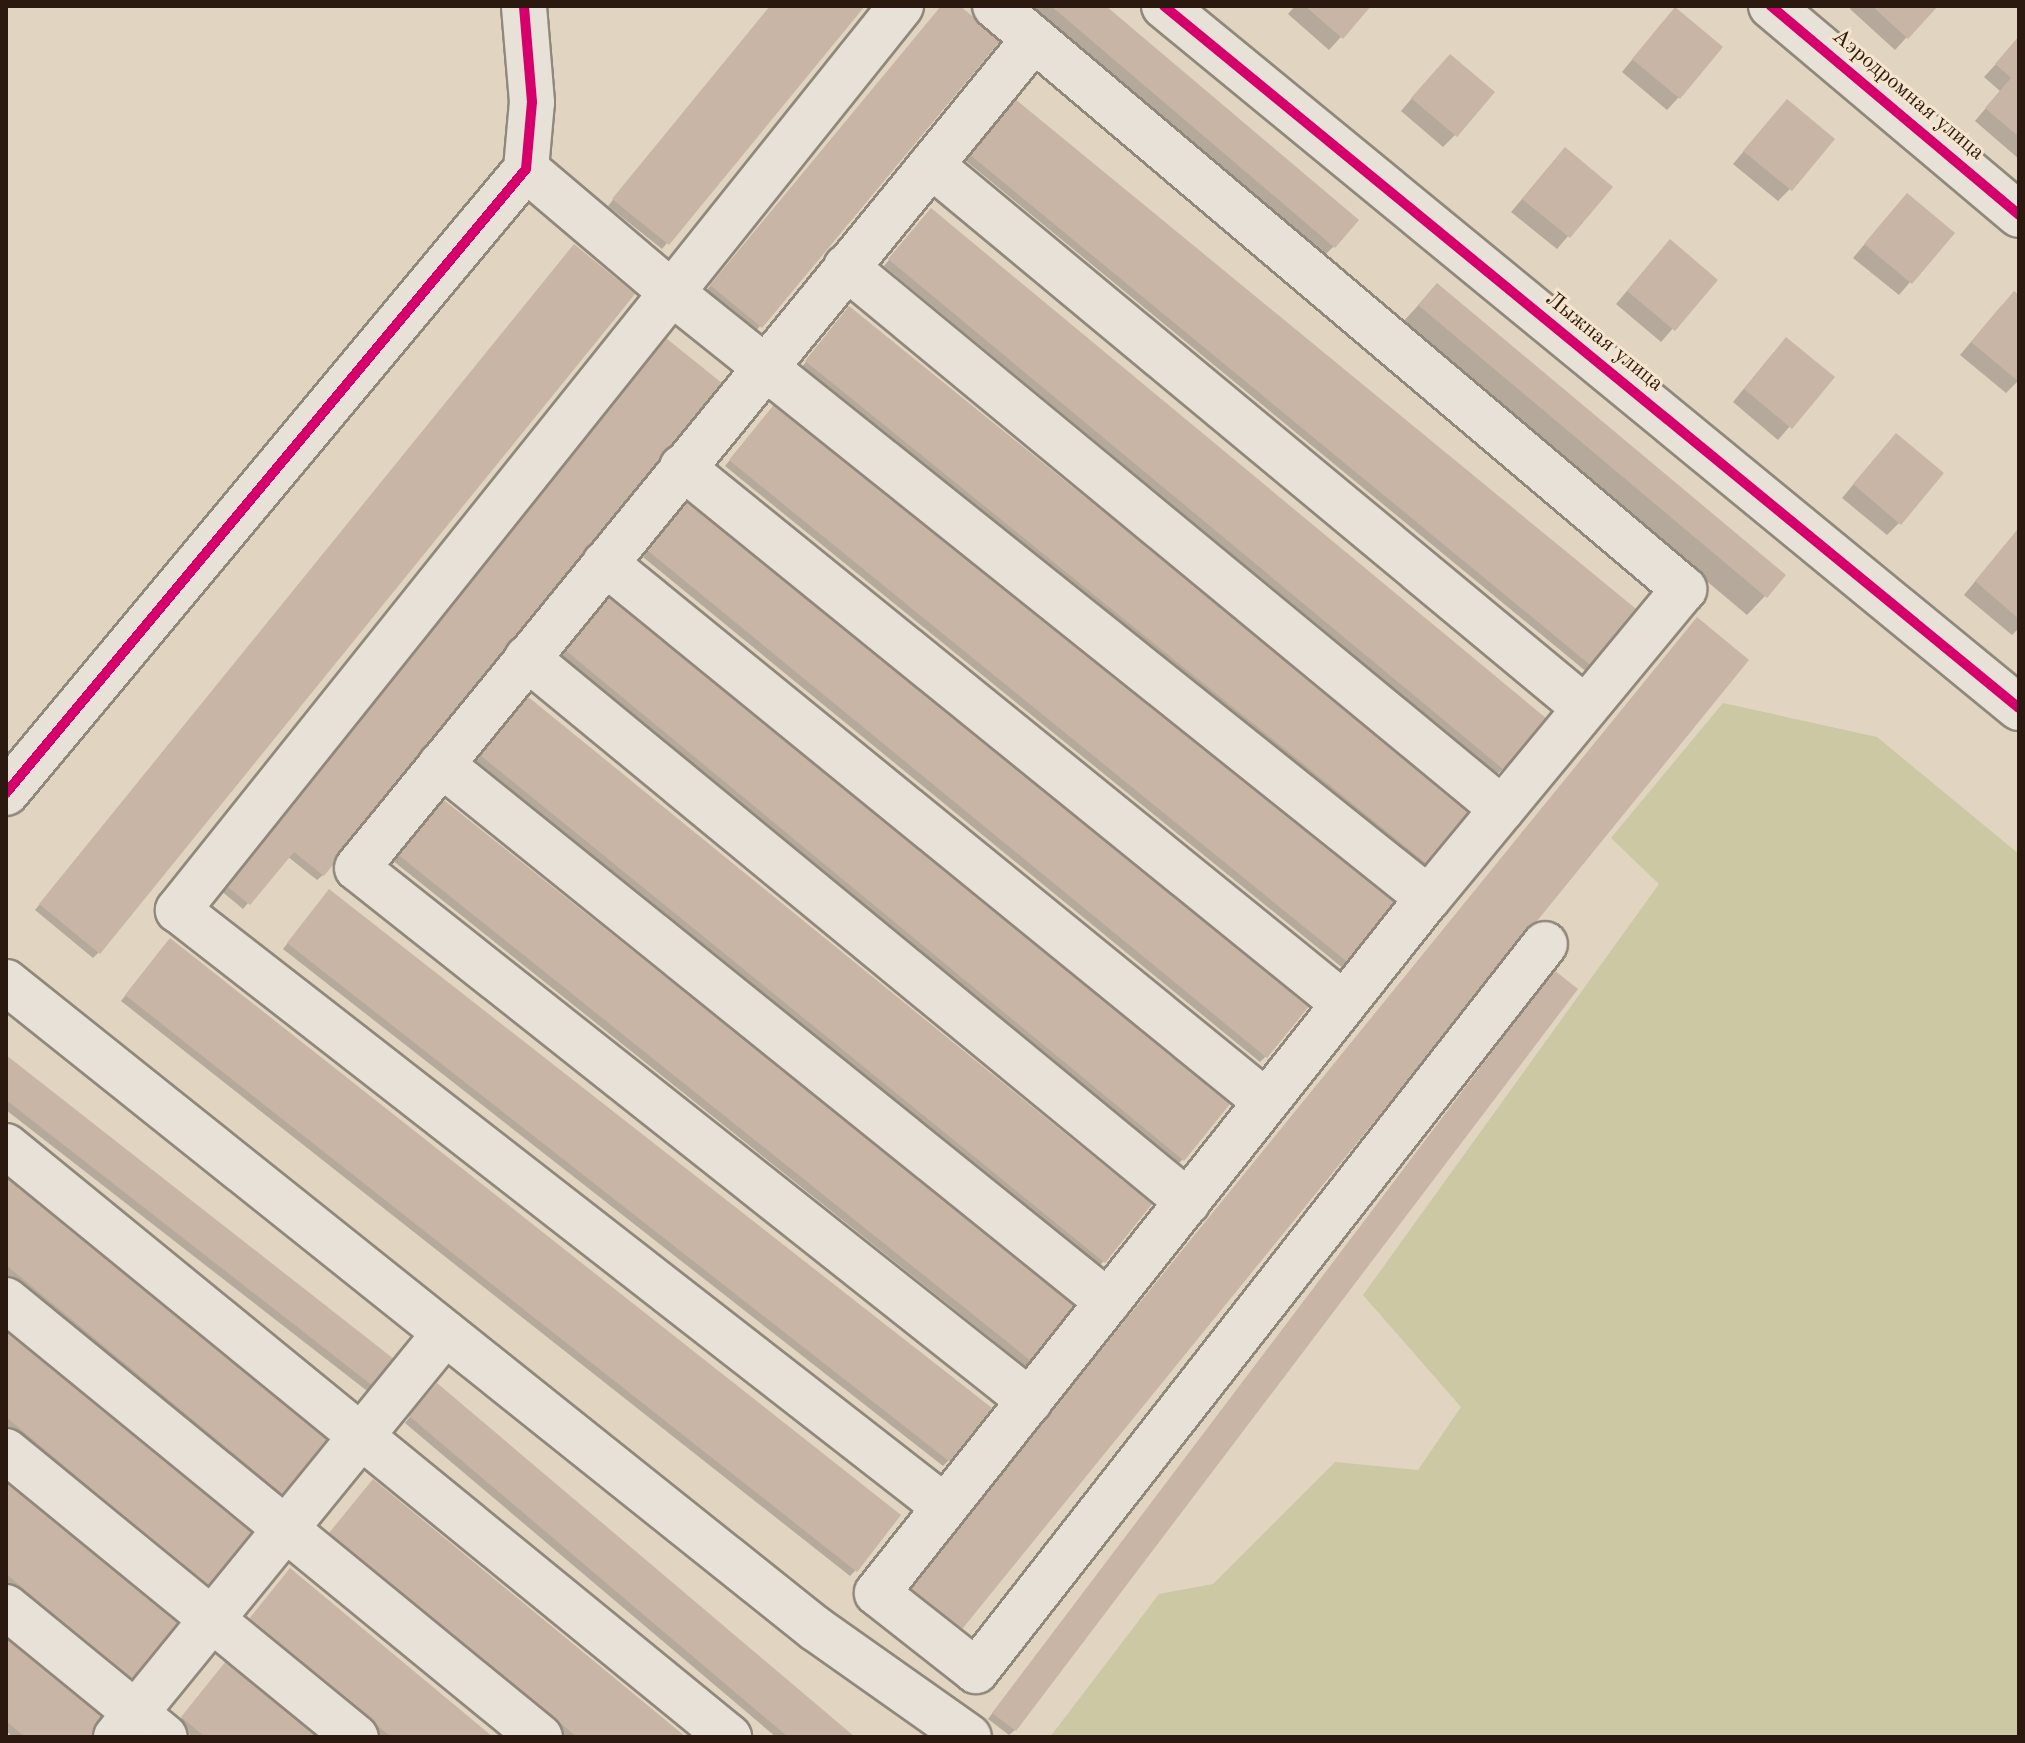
<!DOCTYPE html>
<html>
<head>
<meta charset="utf-8">
<style>
	body { margin:0 }
	#map { position:relative; width:2025px; height:1743px; overflow:hidden; background:#e1d4c1; font-family:"Old Standard TT",serif }
	div>[style] { position:absolute }
	[style*='--x'] { left:calc(var(--x)*1px); top:calc(var(--y)*1px); width:calc(var(--w)*1px); rotate:calc(var(--a)*1deg) }
	.green>* { inset:0; background:#ccc8a3 }
	.shadow>* { inset:0; background:#0003 }
	.building>* { inset:0; background:#c8b5a6 }
	.roads { filter:drop-shadow(2px 0 #91887c) drop-shadow(-2px 0 #91887c) drop-shadow(0 2px #91887c) drop-shadow(0 -2px #91887c) }
	.minor>* { height:44px; margin:-22px; padding:0 22px; transform-origin:22px; border-radius:22px; background:#e7e1d7 }
	.cycleway>* { height:10px; margin:-5px; padding:0 5px; transform-origin:5px; border-radius:5px; background:#d6006c }
	span { translate:-50% -50%; white-space:nowrap; text-align:center; line-height:1.15; -webkit-text-stroke:6px #f5e5ce; paint-order:stroke }
	.street-label { font-size:22px; color:#2b190f }
	.frame { position:absolute; inset:0; border:8px solid #2b190f; pointer-events:none }
</style>
</head>
<body>
<div id="map">
	<div class="green">
		<div style="clip-path:polygon(1723px 703px,1877px 737px,2019px 854px,2019px 1737px,1050px 1737px,1159px 1594px,1213px 1584px,1335px 1462px,1418px 1470px,1461px 1407px,1363px 1295px,1659px 884px,1611px 838px)"></div>
	</div>
	<div class="shadow">
		<div style="clip-path:polygon(771px 6px,862px 6px,662px 249px,608px 206px)"></div>
		<div style="clip-path:polygon(942px 6px,957px 6px,998px 40px,755px 332px,706px 291px)"></div>
		<div style="clip-path:polygon(1011px 6px,1103px 6px,1334px 246px,1315px 265px)"></div>
		<div style="clip-path:polygon(1295px 6px,1369px 6px,1329px 50px,1288px 14px)"></div>
		<div style="clip-path:polygon(1852px 6px,1935px 6px,1895px 50px,1850px 9px)"></div>
		<div style="clip-path:polygon(1663px 22px,1679px 97px,1667px 110px,1622px 72px)"></div>
		<div style="clip-path:polygon(2019px 39px,2019px 159px,1975px 121px,2000px 91px,1984px 77px)"></div>
		<div style="clip-path:polygon(1438px 68px,1455px 135px,1443px 147px,1401px 111px)"></div>
		<div style="clip-path:polygon(1009px 107px,1593px 667px,1588px 673px,965px 160px)"></div>
		<div style="clip-path:polygon(1775px 114px,1790px 189px,1778px 201px,1733px 164px)"></div>
		<div style="clip-path:polygon(1553px 162px,1610px 187px,1557px 249px,1511px 212px)"></div>
		<div style="clip-path:polygon(1895px 208px,1952px 233px,1899px 295px,1853px 258px)"></div>
		<div style="clip-path:polygon(926px 216px,1503px 769px,1497px 774px,884px 266px)"></div>
		<div style="clip-path:polygon(569px 252px,98px 953px,93px 958px,35px 910px)"></div>
		<div style="clip-path:polygon(1658px 254px,1715px 280px,1661px 342px,1616px 304px)"></div>
		<div style="clip-path:polygon(1437px 285px,1765px 596px,1747px 615px,1401px 324px)"></div>
		<div style="clip-path:polygon(2019px 297px,2019px 380px,2006px 393px,1960px 355px,2002px 305px)"></div>
		<div style="clip-path:polygon(844px 314px,1426px 863px,1420px 868px,801px 368px)"></div>
		<div style="clip-path:polygon(666px 341px,323px 875px,317px 880px,287px 856px,243px 909px,220px 890px)"></div>
		<div style="clip-path:polygon(1774px 352px,1832px 377px,1778px 440px,1733px 402px)"></div>
		<div style="clip-path:polygon(771px 409px,1396px 906px,1344px 969px,725px 466px)"></div>
		<div style="clip-path:polygon(1884px 448px,1899px 523px,1887px 535px,1842px 498px)"></div>
		<div style="clip-path:polygon(686px 505px,1266px 1056px,1260px 1062px,643px 557px)"></div>
		<div style="clip-path:polygon(2019px 534px,2019px 628px,2012px 635px,1964px 595px,2005px 545px)"></div>
		<div style="clip-path:polygon(607px 601px,1228px 1104px,1182px 1160px,1177px 1165px,561px 657px)"></div>
		<div style="clip-path:polygon(522px 704px,1149px 1205px,1103px 1262px,1098px 1267px,476px 761px)"></div>
		<div style="clip-path:polygon(430px 801px,1078px 1309px,1029px 1369px,387px 856px)"></div>
		<div style="clip-path:polygon(324px 897px,989px 1408px,948px 1461px,943px 1466px,283px 949px)"></div>
		<div style="clip-path:polygon(164px 946px,856px 1570px,850px 1576px,121px 1001px)"></div>
		<div style="clip-path:polygon(1549px 978px,1015px 1730px,1009px 1735px,988px 1719px)"></div>
		<div style="clip-path:polygon(6px 1058px,397px 1363px,371px 1394px,6px 1110px)"></div>
		<div style="clip-path:polygon(6px 1175px,284px 1495px,278px 1500px,6px 1275px)"></div>
		<div style="clip-path:polygon(6px 1325px,211px 1589px,206px 1594px,6px 1427px)"></div>
		<div style="clip-path:polygon(431px 1391px,851px 1737px,776px 1737px,405px 1423px)"></div>
		<div style="clip-path:polygon(6px 1481px,179px 1627px,128px 1686px,6px 1584px)"></div>
		<div style="clip-path:polygon(368px 1488px,683px 1737px,565px 1737px,325px 1540px)"></div>
		<div style="clip-path:polygon(285px 1576px,490px 1737px,379px 1737px,245px 1625px)"></div>
		<div style="clip-path:polygon(6px 1628px,96px 1737px,13px 1737px,6px 1731px)"></div>
		<div style="clip-path:polygon(221px 1669px,316px 1737px,193px 1737px,177px 1724px)"></div>
	</div>
	<div class="building">
		<div style="clip-path:polygon(770px 6px,865px 6px,669px 245px,612px 199px)"></div>
		<div style="clip-path:polygon(941px 6px,960px 6px,1001px 40px,762px 328px,710px 285px)"></div>
		<div style="clip-path:polygon(1051px 6px,1106px 6px,1359px 220px,1335px 248px)"></div>
		<div style="clip-path:polygon(1305px 6px,1371px 6px,1343px 39px)"></div>
		<div style="clip-path:polygon(1872px 6px,1938px 6px,1908px 39px)"></div>
		<div style="clip-path:polygon(1675px 7px,1723px 47px,1680px 99px,1632px 59px)"></div>
		<div style="clip-path:polygon(2019px 36px,2019px 137px,1985px 108px,2011px 78px,1995px 64px)"></div>
		<div style="clip-path:polygon(1450px 54px,1495px 92px,1457px 137px,1411px 98px)"></div>
		<div style="clip-path:polygon(1014px 98px,1641px 613px,1595px 669px,969px 154px)"></div>
		<div style="clip-path:polygon(1787px 99px,1835px 139px,1792px 191px,1743px 151px)"></div>
		<div style="clip-path:polygon(1565px 147px,1613px 187px,1570px 238px,1522px 199px)"></div>
		<div style="clip-path:polygon(1907px 193px,1955px 233px,1912px 284px,1864px 244px)"></div>
		<div style="clip-path:polygon(931px 208px,1547px 719px,1504px 770px,888px 259px)"></div>
		<div style="clip-path:polygon(1670px 239px,1718px 280px,1675px 331px,1627px 291px)"></div>
		<div style="clip-path:polygon(574px 244px,635px 294px,100px 954px,39px 904px)"></div>
		<div style="clip-path:polygon(1437px 283px,1786px 575px,1767px 598px,1418px 305px)"></div>
		<div style="clip-path:polygon(2014px 291px,2019px 295px,2019px 382px,1971px 342px)"></div>
		<div style="clip-path:polygon(849px 306px,1471px 809px,1427px 864px,805px 361px)"></div>
		<div style="clip-path:polygon(1786px 337px,1835px 377px,1792px 429px,1744px 389px)"></div>
		<div style="clip-path:polygon(666px 338px,723px 384px,324px 876px,294px 852px,250px 905px,224px 884px)"></div>
		<div style="clip-path:polygon(777px 401px,1399px 906px,1351px 965px,729px 460px)"></div>
		<div style="clip-path:polygon(1896px 433px,1944px 473px,1901px 525px,1853px 484px)"></div>
		<div style="clip-path:polygon(691px 497px,1311px 1004px,1267px 1058px,647px 550px)"></div>
		<div style="clip-path:polygon(2017px 530px,2019px 531px,2019px 619px,1975px 581px)"></div>
		<div style="clip-path:polygon(613px 593px,1230px 1104px,1184px 1161px,565px 650px)"></div>
		<div style="clip-path:polygon(1697px 617px,1749px 660px,959px 1633px,906px 1590px)"></div>
		<div style="clip-path:polygon(527px 696px,1152px 1204px,1105px 1263px,480px 755px)"></div>
		<div style="clip-path:polygon(435px 793px,1081px 1308px,1036px 1365px,391px 849px)"></div>
		<div style="clip-path:polygon(329px 889px,992px 1408px,950px 1462px,287px 943px)"></div>
		<div style="clip-path:polygon(170px 938px,901px 1515px,857px 1572px,125px 995px)"></div>
		<div style="clip-path:polygon(1554px 970px,1578px 989px,1016px 1731px,992px 1713px)"></div>
		<div style="clip-path:polygon(6px 1055px,399px 1363px,378px 1390px,6px 1100px)"></div>
		<div style="clip-path:polygon(6px 1172px,330px 1441px,285px 1496px,6px 1265px)"></div>
		<div style="clip-path:polygon(6px 1322px,260px 1534px,212px 1590px,6px 1417px)"></div>
		<div style="clip-path:polygon(437px 1383px,855px 1737px,788px 1737px,409px 1416px)"></div>
		<div style="clip-path:polygon(6px 1479px,182px 1627px,135px 1682px,6px 1574px)"></div>
		<div style="clip-path:polygon(373px 1479px,686px 1737px,577px 1737px,329px 1533px)"></div>
		<div style="clip-path:polygon(290px 1568px,493px 1737px,391px 1737px,249px 1619px)"></div>
		<div style="clip-path:polygon(6px 1625px,116px 1716px,99px 1737px,25px 1737px,6px 1721px)"></div>
		<div style="clip-path:polygon(226px 1661px,319px 1737px,205px 1737px,181px 1717px)"></div>
	</div>
	<div class="roads">
		<div class="minor">
			<div style="--x:901;--y:6;--w:1158;--a:128.65"></div>
			<div style="--x:178;--y:910;--w:972;--a:37.9"></div>
			<div style="--x:995;--y:6;--w:903;--a:40.24"></div>
			<div style="--x:1684;--y:589;--w:401;--a:129.6"></div>
			<div style="--x:1164;--y:6;--w:1106;--a:39.39"></div>
			<div style="--x:1771;--y:6;--w:324;--a:40.1"></div>
			<div style="--x:931;--y:165;--w:850;--a:39.7"></div>
			<div style="--x:526;--y:169;--w:190;--a:40.3"></div>
			<div style="--x:671;--y:292;--w:970;--a:38.68"></div>
			<div style="--x:1428;--y:898;--w:887;--a:128.41"></div>
			<div style="--x:877;--y:1593;--w:126;--a:38.2"></div>
			<div style="--x:976;--y:1671;--w:923;--a:-51.95"></div>
			<div style="--x:846;--y:267;--w:851;--a:39.56"></div>
			<div style="--x:682;--y:467;--w:852;--a:39.05"></div>
			<div style="--x:605;--y:563;--w:853;--a:39.19"></div>
			<div style="--x:527;--y:658;--w:856;--a:39.45"></div>
			<div style="--x:441;--y:764;--w:857;--a:38.89"></div>
			<div style="--x:6;--y:793;--w:812;--a:-50.19"></div>
			<div style="--x:526;--y:169;--w:67;--a:-84.9"></div>
			<div style="--x:532;--y:102;--w:96;--a:-94.8"></div>
			<div style="--x:6;--y:982;--w:1037;--a:38.62"></div>
			<div style="--x:816;--y:1629;--w:187;--a:35.2"></div>
			<div style="--x:6;--y:1146;--w:934;--a:39.26"></div>
			<div style="--x:6;--y:1300;--w:690;--a:39.3"></div>
			<div style="--x:1030;--y:1401;--w:858;--a:-141.62"></div>
			<div style="--x:357;--y:868;--w:1070;--a:-50.76"></div>
			<div style="--x:6;--y:1451;--w:452;--a:39.3"></div>
			<div style="--x:6;--y:1607;--w:205;--a:39.3"></div>
			<div style="--x:116;--y:1737;--w:521;--a:-50.84"></div>
		</div>
	</div>
	<div class="cycleway">
		<div style="--x:1164;--y:6;--w:1106;--a:39.39"></div>
		<div style="--x:1771;--y:6;--w:324;--a:40.1"></div>
		<div style="--x:6;--y:793;--w:812;--a:-50.19"></div>
		<div style="--x:526;--y:169;--w:67;--a:-84.9"></div>
		<div style="--x:532;--y:102;--w:96;--a:-94.8"></div>
	</div>
	<div class="street-label">
		<span style="left:1908px;top:95px;rotate:40deg">Аэродромная улица</span>
		<span style="left:1604px;top:342px;rotate:39deg">Лыжная улица</span>
	</div>
	<div class="frame"></div>
</div>
</body>
</html>
